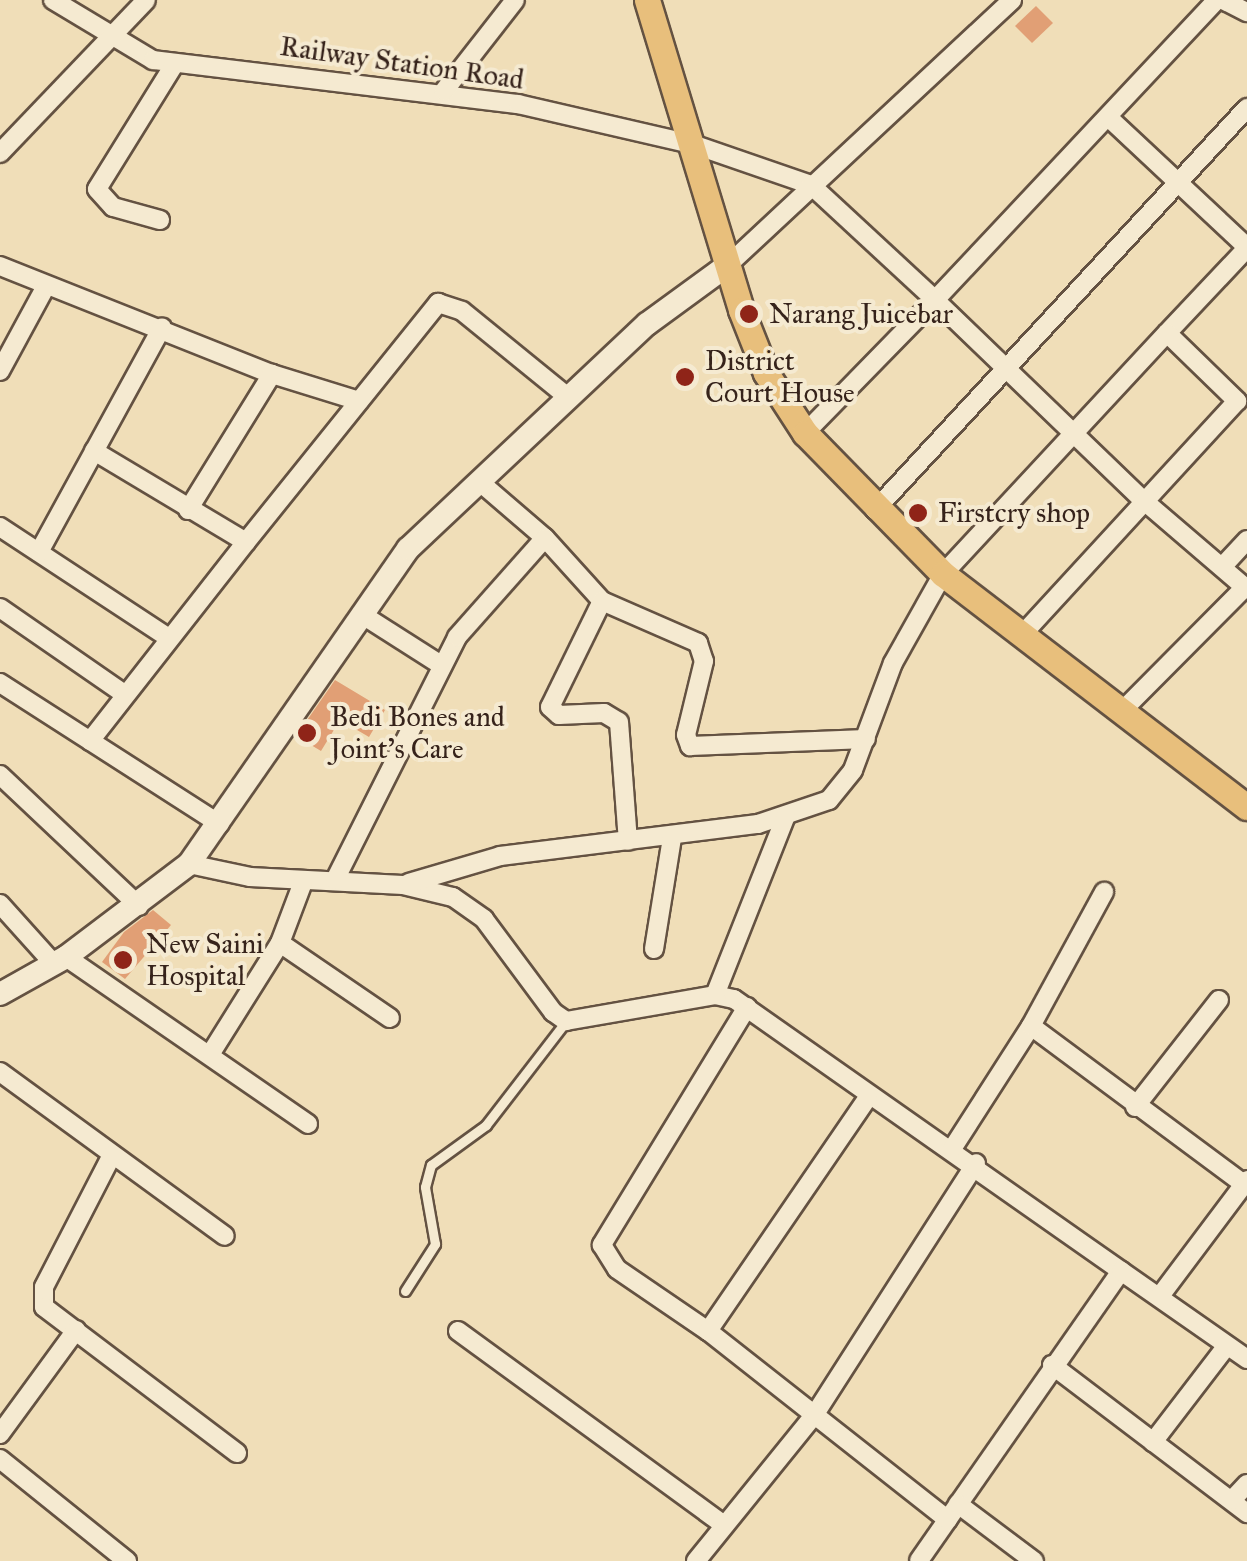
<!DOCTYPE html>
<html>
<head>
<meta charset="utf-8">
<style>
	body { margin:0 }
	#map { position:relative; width:1247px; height:1561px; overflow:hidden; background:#f0deb8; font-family:"IM FELL Great Primer",serif }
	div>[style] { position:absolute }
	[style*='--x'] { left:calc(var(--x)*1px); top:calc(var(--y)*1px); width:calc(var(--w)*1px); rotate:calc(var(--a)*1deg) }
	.building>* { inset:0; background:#e19f75 }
	.roads { filter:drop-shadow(2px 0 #645242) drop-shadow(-2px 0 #645242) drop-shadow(0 2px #645242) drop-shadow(0 -2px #645242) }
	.lane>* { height:9px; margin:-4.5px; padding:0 4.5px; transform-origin:4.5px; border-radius:4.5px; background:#f5ead1 }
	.street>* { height:18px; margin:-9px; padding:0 9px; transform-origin:9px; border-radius:9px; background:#f5ead1 }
	.secondary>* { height:22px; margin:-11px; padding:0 11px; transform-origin:11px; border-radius:11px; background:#f5ead1 }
	.primary>* { height:25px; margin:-12.5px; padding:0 12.5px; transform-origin:12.5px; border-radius:12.5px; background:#e8bf7c }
	.dots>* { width:28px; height:28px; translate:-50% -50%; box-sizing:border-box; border:5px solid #f5ead1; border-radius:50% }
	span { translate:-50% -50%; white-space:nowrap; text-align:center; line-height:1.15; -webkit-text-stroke:8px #f5ead1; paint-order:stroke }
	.street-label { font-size:28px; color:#36231b }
	.poi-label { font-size:28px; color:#36231b }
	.left { translate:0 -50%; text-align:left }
</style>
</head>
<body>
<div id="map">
	<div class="building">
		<div style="clip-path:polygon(1036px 6px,1053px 23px,1032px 43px,1015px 26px)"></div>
		<div style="clip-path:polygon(335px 680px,385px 710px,369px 737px,340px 720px,321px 751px,296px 736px)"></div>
		<div style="clip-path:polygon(153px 910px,171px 925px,125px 979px,102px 962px,124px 932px)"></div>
	</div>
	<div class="roads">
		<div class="lane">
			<div style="--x:405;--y:1291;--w:56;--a:-57.4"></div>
			<div style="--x:435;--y:1244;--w:58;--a:-100"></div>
			<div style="--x:425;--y:1187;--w:23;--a:-75"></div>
			<div style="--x:431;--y:1165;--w:68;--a:-36"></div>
			<div style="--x:486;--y:1125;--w:131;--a:-52.4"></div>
		</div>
		<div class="street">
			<div style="--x:53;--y:0;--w:117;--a:31"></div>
			<div style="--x:153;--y:60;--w:368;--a:6.9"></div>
			<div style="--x:518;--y:104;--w:182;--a:13"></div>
			<div style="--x:695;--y:145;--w:123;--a:19"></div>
			<div style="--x:811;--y:185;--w:169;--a:42.8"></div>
			<div style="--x:935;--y:300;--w:412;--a:-46.8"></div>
			<div style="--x:1223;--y:0;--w:27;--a:27"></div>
			<div style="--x:444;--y:91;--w:115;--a:-52"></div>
			<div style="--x:1108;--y:117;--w:190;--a:43.1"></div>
			<div style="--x:0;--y:153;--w:211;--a:-46.3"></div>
			<div style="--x:160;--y:220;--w:49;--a:-164.5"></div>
			<div style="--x:113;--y:207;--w:24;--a:-132"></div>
			<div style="--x:97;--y:189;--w:148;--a:-58.2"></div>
			<div style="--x:729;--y:264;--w:387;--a:-43"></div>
			<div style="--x:0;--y:266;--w:293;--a:21.7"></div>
			<div style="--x:272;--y:374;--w:91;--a:17.2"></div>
			<div style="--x:1167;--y:333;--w:117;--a:-46.7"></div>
			<div style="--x:0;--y:371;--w:97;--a:-61.6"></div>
			<div style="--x:805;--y:433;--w:186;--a:-45.7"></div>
			<div style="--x:935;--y:300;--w:289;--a:43.9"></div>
			<div style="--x:1143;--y:500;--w:137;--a:40.6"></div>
			<div style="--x:94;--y:451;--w:177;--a:30.9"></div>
			<div style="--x:246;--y:542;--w:307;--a:-51.2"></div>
			<div style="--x:438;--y:303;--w:25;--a:18"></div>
			<div style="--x:462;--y:311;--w:136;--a:39.1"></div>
			<div style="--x:481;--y:483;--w:84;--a:40.7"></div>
			<div style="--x:545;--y:538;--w:85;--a:47.9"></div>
			<div style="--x:602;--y:601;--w:105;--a:23.6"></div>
			<div style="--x:698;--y:643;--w:19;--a:72"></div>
			<div style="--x:704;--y:661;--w:76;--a:103.7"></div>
			<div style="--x:686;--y:735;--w:12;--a:70"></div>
			<div style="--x:690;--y:746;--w:176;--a:-2.3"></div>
			<div style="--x:188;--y:510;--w:160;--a:-58.3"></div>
			<div style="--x:875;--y:510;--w:548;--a:-47.22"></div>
			<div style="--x:0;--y:527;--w:202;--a:33.3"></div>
			<div style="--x:39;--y:552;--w:256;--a:-61.3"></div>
			<div style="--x:1222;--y:567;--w:37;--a:-47"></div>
			<div style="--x:602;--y:601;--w:118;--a:116.1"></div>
			<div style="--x:550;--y:707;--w:12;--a:42"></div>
			<div style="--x:559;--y:715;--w:45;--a:-2.5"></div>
			<div style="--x:604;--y:713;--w:17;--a:31"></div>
			<div style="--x:619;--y:722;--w:119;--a:85.7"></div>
			<div style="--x:0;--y:608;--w:151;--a:34.7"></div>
			<div style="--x:361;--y:614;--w:95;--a:32.5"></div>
			<div style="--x:0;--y:683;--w:261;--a:32.7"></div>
			<div style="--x:1122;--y:711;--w:175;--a:-45.2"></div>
			<div style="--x:90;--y:741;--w:253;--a:-51.9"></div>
			<div style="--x:0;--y:775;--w:191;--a:43.3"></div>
			<div style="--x:189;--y:864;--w:62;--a:12"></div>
			<div style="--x:250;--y:877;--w:153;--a:3"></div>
			<div style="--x:403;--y:885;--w:51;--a:13.5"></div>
			<div style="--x:453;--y:897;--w:38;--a:35"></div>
			<div style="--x:484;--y:919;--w:116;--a:53.4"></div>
			<div style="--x:553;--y:1012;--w:16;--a:35"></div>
			<div style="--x:566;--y:1021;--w:151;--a:-9.9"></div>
			<div style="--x:715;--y:995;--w:19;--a:12"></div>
			<div style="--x:734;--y:999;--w:473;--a:35.1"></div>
			<div style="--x:1121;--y:1271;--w:353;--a:124.9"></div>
			<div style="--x:335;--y:880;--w:272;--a:-63.3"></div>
			<div style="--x:457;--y:637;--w:132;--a:-48.4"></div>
			<div style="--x:409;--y:883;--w:95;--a:-16.5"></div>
			<div style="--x:500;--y:856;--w:260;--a:-7.1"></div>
			<div style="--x:758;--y:824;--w:75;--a:-18.7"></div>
			<div style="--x:829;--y:800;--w:38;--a:-51"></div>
			<div style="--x:853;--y:770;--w:114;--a:-69.5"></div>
			<div style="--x:893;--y:663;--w:102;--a:-60.7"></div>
			<div style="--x:943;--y:574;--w:329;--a:-47.1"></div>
			<div style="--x:1167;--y:333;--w:98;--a:44.2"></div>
			<div style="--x:1237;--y:401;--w:318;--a:132.6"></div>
			<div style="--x:0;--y:904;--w:81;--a:48"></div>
			<div style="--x:280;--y:943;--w:133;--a:34.3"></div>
			<div style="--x:654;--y:949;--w:112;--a:-80.8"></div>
			<div style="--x:66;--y:957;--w:294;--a:34.6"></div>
			<div style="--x:715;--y:995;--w:193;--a:-68.4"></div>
			<div style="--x:747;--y:1007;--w:279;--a:121.4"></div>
			<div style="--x:602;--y:1245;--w:28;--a:58"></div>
			<div style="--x:617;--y:1269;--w:110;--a:34.3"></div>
			<div style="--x:708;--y:1331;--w:305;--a:38.2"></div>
			<div style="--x:1031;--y:1026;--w:265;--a:36.6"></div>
			<div style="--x:211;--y:1053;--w:130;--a:-57.9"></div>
			<div style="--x:280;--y:943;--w:65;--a:-69.3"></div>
			<div style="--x:0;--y:1072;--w:278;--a:36.1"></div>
			<div style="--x:1135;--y:1107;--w:136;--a:-51.9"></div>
			<div style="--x:952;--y:1149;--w:146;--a:-57.3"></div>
			<div style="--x:1031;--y:1026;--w:153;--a:-61.4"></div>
			<div style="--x:112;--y:1155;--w:148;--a:117.3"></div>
			<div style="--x:44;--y:1287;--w:20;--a:90"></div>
			<div style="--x:44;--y:1307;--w:242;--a:37.1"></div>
			<div style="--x:1121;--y:1271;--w:154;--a:34.9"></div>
			<div style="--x:1160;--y:1296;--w:145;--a:-53.1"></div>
			<div style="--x:458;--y:1331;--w:328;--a:36.1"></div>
			<div style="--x:708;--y:1331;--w:283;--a:-55.6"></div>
			<div style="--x:1052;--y:1365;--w:245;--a:37.2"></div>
			<div style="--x:0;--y:1434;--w:129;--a:-53.8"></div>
			<div style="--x:1153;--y:1442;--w:120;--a:-52.5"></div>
			<div style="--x:0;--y:1459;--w:163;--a:38.8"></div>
			<div style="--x:1232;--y:1500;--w:22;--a:-47"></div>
			<div style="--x:958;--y:1504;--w:95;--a:36.9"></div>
			<div style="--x:696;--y:1561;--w:189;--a:-51"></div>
			<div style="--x:815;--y:1414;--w:298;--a:-57.3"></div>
		</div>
		<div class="secondary">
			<div style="--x:0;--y:994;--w:76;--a:-29.3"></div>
			<div style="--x:66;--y:957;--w:154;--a:-37.1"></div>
			<div style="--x:189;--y:864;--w:384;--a:-55.2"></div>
			<div style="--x:408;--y:549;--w:328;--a:-43.3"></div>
			<div style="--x:647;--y:324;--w:102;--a:-36.2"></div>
		</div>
		<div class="primary">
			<div style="--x:647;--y:0;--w:324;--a:73.1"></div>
			<div style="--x:741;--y:310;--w:68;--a:68.4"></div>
			<div style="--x:766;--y:373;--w:72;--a:57"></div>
			<div style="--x:805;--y:433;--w:197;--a:45.6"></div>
			<div style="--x:943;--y:574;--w:383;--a:37.5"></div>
		</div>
	</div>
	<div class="dots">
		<div style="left:749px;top:314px;background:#8f2418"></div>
		<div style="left:685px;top:377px;background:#8f2418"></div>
		<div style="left:918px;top:513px;background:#8f2418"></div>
		<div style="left:307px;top:733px;background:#8f2418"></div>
		<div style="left:123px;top:960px;background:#8f2418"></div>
	</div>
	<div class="street-label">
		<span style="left:402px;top:63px;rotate:8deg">Railway Station Road</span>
	</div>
	<div class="poi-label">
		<span class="left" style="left:769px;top:314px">Narang Juicebar</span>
		<span class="left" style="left:705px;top:377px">District<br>Court House</span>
		<span class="left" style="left:938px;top:513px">Firstcry shop</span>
		<span class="left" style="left:330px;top:733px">Bedi Bones and<br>Joint's Care</span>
		<span class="left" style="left:146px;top:960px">New Saini<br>Hospital</span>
	</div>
</div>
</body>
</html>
